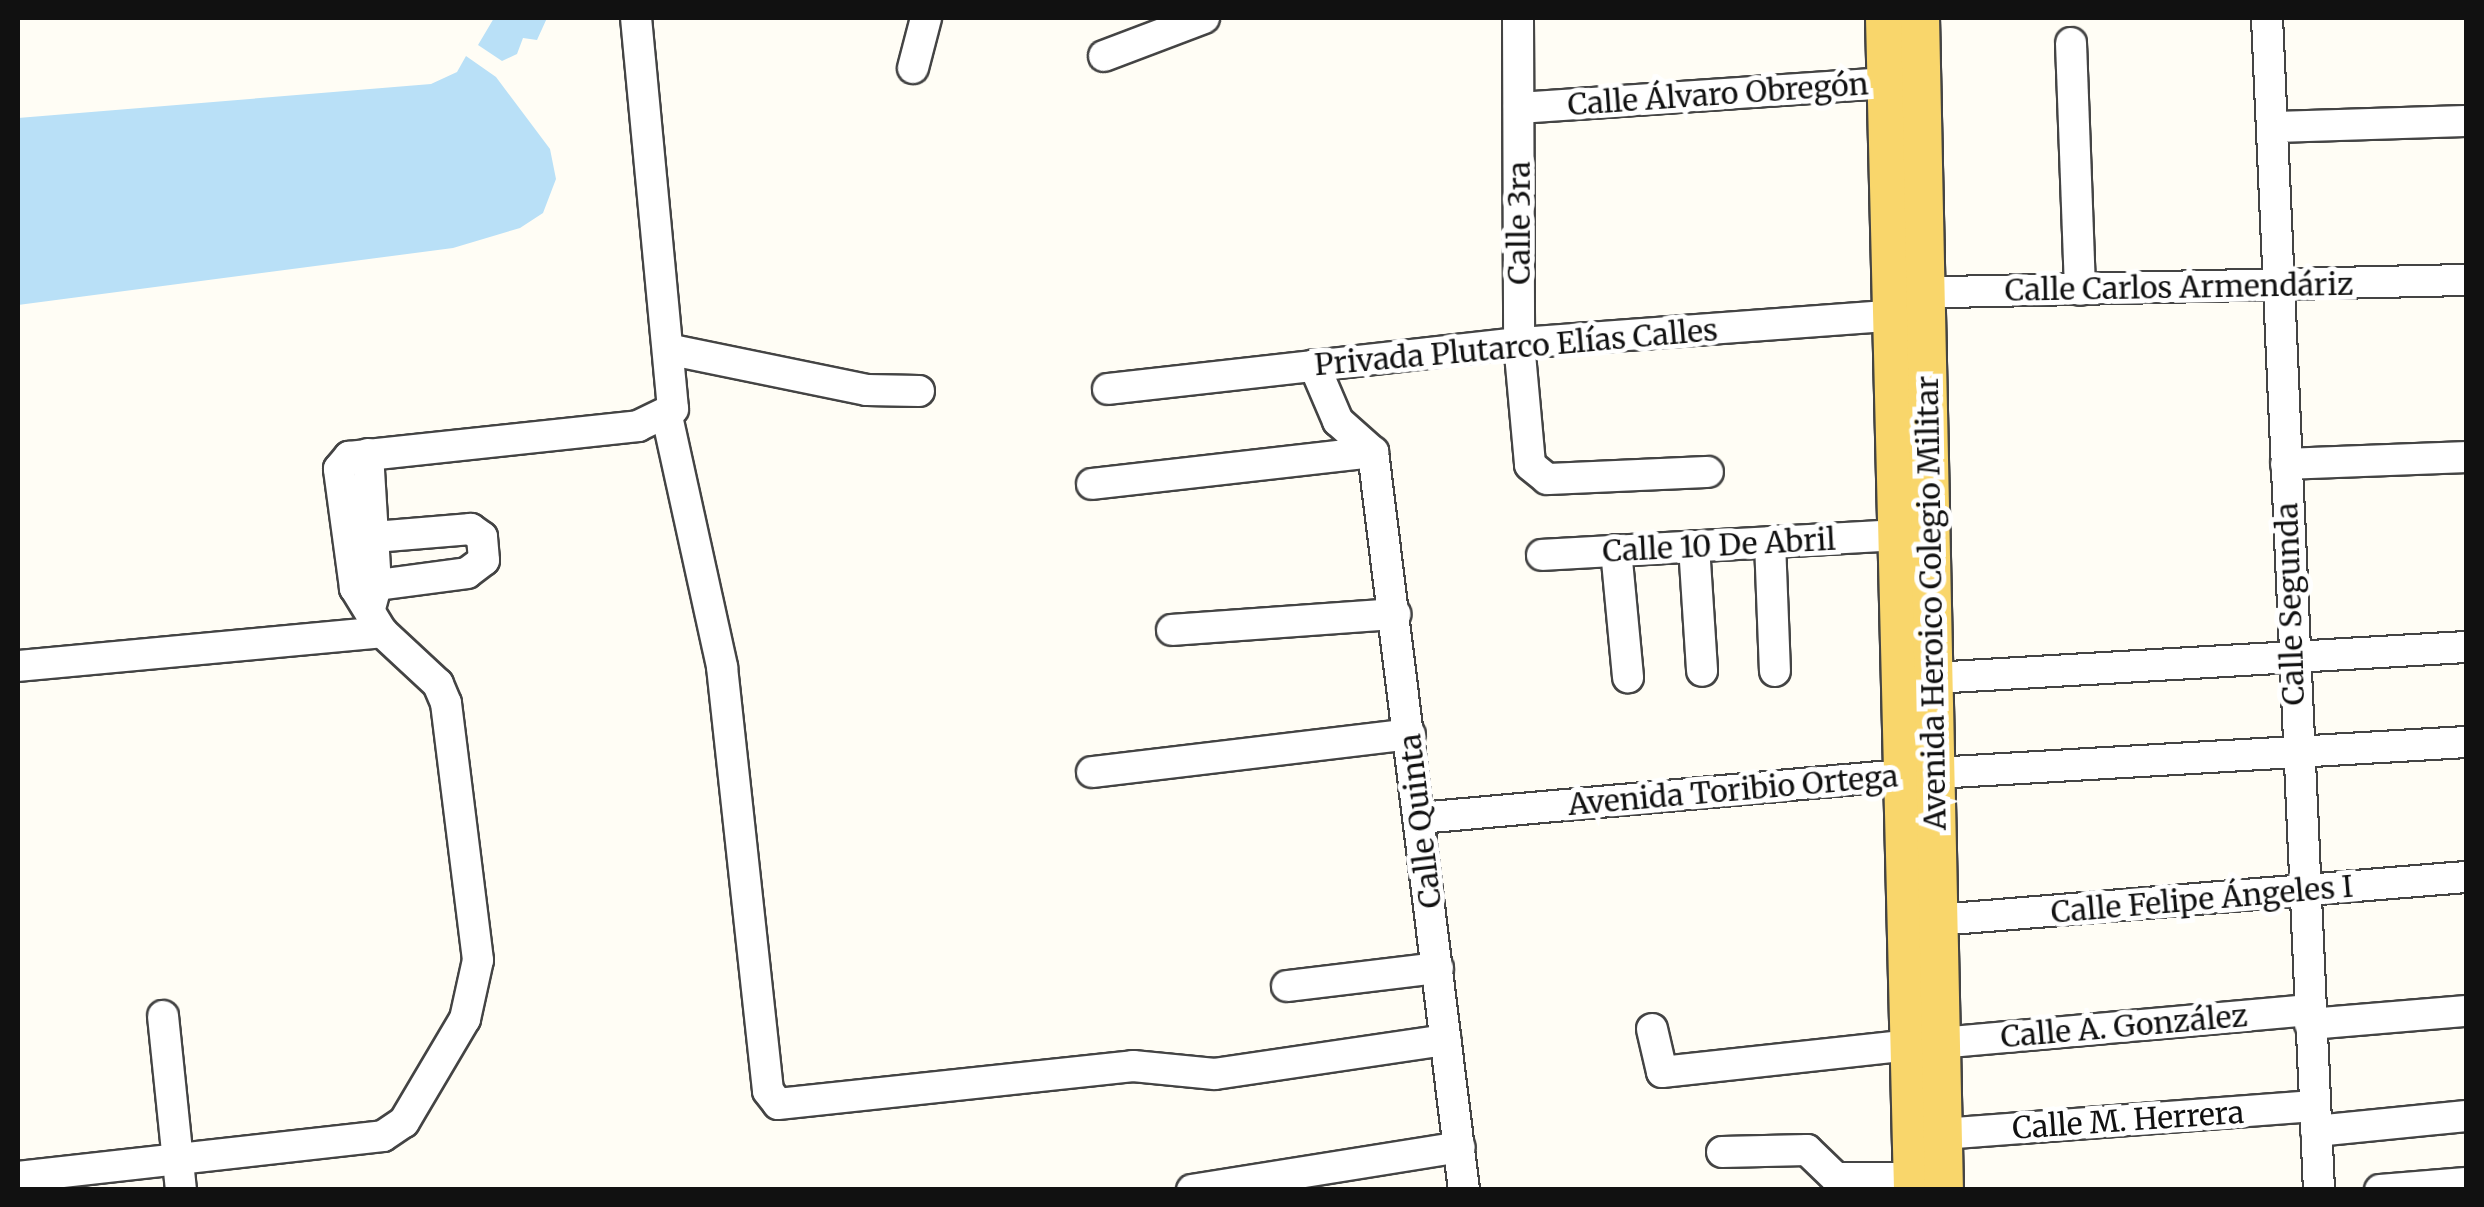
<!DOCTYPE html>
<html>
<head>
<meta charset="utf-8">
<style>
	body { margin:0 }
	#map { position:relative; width:2484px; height:1207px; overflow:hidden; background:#fffdf5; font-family:Merriweather,serif }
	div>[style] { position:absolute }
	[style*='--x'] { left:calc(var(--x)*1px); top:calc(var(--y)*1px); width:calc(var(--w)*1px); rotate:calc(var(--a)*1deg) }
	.water>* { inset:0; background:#b9e0f7 }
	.roads { filter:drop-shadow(2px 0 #444) drop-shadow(-2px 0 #444) drop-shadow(0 2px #444) drop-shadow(0 -2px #444) }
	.minor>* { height:30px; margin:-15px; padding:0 15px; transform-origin:15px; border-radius:15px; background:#fff }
	.major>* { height:38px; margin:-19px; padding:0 19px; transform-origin:19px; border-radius:19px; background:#f9d66b }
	span { translate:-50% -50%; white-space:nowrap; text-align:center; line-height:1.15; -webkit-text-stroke:10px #fff; paint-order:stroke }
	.street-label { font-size:30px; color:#111 }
	.frame { position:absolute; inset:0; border:20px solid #111; pointer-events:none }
</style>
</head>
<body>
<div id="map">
	<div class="water">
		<div style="clip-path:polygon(494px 18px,547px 18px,537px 40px,523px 38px,517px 54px,502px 61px,478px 45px)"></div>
		<div style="clip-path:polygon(466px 56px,496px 77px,550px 149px,556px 179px,543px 213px,520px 228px,453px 248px,18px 305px,18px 118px,431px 84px,457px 72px)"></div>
	</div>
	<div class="roads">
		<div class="minor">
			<div style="--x:1518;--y:18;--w:325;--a:89.8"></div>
			<div style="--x:1519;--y:343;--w:122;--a:84.8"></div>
			<div style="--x:1530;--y:465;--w:22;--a:39"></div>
			<div style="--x:1547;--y:479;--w:161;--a:-2.5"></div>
			<div style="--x:2267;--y:18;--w:1173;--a:87.46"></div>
			<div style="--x:2071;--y:43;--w:247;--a:87.9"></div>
			<div style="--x:1104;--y:56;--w:107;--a:-20.8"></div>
			<div style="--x:913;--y:68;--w:52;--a:-75.4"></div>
			<div style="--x:1519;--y:108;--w:387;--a:-3.9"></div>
			<div style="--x:2275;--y:127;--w:191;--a:-1.8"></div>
			<div style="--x:1904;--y:293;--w:562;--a:-1.33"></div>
			<div style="--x:672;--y:350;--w:199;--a:11.6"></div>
			<div style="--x:867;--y:390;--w:52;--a:1.1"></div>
			<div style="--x:1314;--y:365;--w:61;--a:66.8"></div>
			<div style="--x:1338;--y:421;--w:47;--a:41.5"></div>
			<div style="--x:1108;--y:389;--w:414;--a:-6.4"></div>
			<div style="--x:1519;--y:343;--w:394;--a:-4.2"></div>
			<div style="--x:667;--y:416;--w:257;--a:77.6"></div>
			<div style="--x:722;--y:667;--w:426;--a:83.8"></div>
			<div style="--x:768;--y:1091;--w:16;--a:52"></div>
			<div style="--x:778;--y:1104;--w:357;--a:-6.1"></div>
			<div style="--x:1133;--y:1066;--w:82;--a:5.6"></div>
			<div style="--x:1215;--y:1074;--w:233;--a:-8.4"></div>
			<div style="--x:1373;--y:452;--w:744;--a:82.97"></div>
			<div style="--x:368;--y:454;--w:132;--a:86.5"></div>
			<div style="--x:376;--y:586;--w:20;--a:105"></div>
			<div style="--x:2286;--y:464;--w:180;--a:-2.2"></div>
			<div style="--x:1092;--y:484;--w:283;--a:-6.5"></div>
			<div style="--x:1770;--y:542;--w:129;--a:87.8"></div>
			<div style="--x:1694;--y:546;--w:125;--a:86.3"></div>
			<div style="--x:1616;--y:550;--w:128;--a:84.6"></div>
			<div style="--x:1542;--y:555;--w:356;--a:-3.2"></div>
			<div style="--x:355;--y:588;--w:113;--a:-7.6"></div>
			<div style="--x:467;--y:573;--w:21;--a:-37"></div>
			<div style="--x:484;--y:560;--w:23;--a:-95"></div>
			<div style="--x:482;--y:537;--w:14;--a:-144"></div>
			<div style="--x:471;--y:529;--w:97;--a:175.3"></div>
			<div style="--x:1172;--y:630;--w:224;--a:-4.1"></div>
			<div style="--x:18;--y:666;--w:366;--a:-5.3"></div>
			<div style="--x:1933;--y:678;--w:534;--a:-3.33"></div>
			<div style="--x:1092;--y:772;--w:320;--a:-6.8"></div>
			<div style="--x:1420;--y:818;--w:483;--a:-5.1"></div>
			<div style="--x:1901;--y:775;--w:566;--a:-3.34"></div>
			<div style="--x:1938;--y:920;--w:530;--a:-4.66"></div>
			<div style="--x:1287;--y:986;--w:152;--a:-6.8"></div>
			<div style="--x:163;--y:1016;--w:175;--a:84.1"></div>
			<div style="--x:2310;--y:1024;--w:157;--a:-4.8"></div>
			<div style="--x:1652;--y:1029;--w:44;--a:76.9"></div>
			<div style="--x:1662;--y:1072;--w:249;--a:-6.2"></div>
			<div style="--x:1939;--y:1043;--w:371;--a:-5.1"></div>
			<div style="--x:2316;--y:1131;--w:151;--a:-5.7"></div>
			<div style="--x:1942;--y:1134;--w:373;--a:-4.3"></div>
			<div style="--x:1722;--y:1152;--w:85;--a:-1.3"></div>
			<div style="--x:1807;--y:1150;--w:40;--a:44"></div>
			<div style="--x:1836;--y:1178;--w:77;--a:0"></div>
			<div style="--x:18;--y:1177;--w:367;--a:-6.4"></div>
			<div style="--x:383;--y:1136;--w:25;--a:-34"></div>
			<div style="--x:404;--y:1122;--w:120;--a:-59.4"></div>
			<div style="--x:465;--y:1019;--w:60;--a:-77.6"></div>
			<div style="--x:478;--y:960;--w:259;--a:-97.1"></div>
			<div style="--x:446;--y:703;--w:21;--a:-113"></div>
			<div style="--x:438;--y:684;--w:76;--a:-137.1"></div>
			<div style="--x:382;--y:632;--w:52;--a:-121.5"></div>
			<div style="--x:355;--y:588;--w:120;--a:-97.7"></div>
			<div style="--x:339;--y:469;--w:16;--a:-50"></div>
			<div style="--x:349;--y:457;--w:291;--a:-6.1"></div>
			<div style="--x:638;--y:426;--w:39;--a:-26"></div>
			<div style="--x:673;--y:409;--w:393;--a:-95.4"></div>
			<div style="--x:1192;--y:1190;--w:271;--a:-9.1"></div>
			<div style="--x:2380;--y:1190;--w:86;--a:-4.7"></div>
		</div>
		<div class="major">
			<div style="--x:1885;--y:18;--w:1172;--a:88.63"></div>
			<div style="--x:1920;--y:18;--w:1172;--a:88.83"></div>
		</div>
	</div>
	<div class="street-label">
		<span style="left:1718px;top:94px;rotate:-4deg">Calle Álvaro Obregón</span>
		<span style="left:1519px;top:223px;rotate:-90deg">Calle 3ra</span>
		<span style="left:2179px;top:287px;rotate:-1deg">Calle Carlos Armendáriz</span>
		<span style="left:1516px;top:347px;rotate:-5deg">Privada Plutarco Elías Calles</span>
		<span style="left:1719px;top:545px;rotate:-3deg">Calle 10 De Abril</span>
		<span style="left:1931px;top:603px;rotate:-91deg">Avenida Heroico Colegio Militar</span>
		<span style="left:2290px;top:604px;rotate:-92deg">Calle Segunda</span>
		<span style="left:1733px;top:790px;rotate:-5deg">Avenida Toribio Ortega</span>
		<span style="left:1420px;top:821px;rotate:-97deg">Calle Quinta</span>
		<span style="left:2202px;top:899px;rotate:-5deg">Calle Felipe Ángeles I</span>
		<span style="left:2124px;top:1026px;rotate:-5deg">Calle A. González</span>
		<span style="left:2128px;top:1120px;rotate:-4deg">Calle M. Herrera</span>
	</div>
	<div class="frame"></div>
</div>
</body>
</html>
